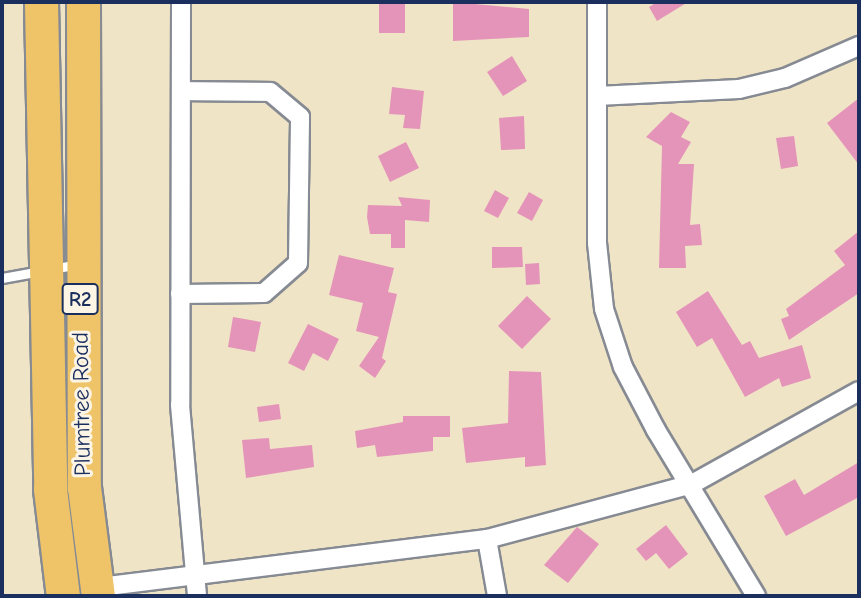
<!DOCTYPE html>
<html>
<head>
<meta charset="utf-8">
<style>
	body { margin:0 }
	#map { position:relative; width:861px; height:598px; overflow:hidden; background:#f0e4c6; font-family:"Comic Neue",sans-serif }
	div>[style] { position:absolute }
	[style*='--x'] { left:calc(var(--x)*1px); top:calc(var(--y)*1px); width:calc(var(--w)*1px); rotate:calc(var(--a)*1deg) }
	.building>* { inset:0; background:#e494b9 }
	.roads { filter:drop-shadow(2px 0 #868a92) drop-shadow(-2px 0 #868a92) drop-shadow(0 2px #868a92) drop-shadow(0 -2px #868a92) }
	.lane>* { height:9px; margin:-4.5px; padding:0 4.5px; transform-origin:4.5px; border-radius:4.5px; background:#fff }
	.street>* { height:18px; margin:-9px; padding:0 9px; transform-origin:9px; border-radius:9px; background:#fff }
	.highway>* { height:33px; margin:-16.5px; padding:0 16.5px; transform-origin:16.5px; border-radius:16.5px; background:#efc469 }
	span { translate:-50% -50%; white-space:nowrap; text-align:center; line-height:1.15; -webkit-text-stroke:6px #fcf5e5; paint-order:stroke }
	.shield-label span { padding:2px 5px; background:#fcf5e5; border:2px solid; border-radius:5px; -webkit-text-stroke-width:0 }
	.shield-label { font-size:21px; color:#1b2f5e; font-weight:700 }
	.street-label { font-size:23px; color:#1b2f5e }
	.frame { position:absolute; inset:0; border:4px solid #1b2f5e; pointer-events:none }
</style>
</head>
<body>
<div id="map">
	<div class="building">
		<div style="clip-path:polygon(379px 2px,405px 2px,405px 33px,379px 33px)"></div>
		<div style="clip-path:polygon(453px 2px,529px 9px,529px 37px,453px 41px)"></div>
		<div style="clip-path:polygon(657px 2px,688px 2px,657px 21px,649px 7px)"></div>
		<div style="clip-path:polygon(512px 56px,527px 81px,503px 96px,487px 72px)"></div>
		<div style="clip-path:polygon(392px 87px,424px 91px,420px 129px,403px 128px,405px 115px,389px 114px)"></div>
		<div style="clip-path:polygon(859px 98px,859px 165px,827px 123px)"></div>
		<div style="clip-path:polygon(671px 112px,690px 122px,681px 137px,691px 142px,678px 164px,694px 164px,690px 225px,700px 224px,702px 245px,685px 246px,686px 268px,659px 268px,662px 146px,646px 137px)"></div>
		<div style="clip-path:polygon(524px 116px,525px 149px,501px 150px,499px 118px)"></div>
		<div style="clip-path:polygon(794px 136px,798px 166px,781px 169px,776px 138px)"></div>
		<div style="clip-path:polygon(406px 142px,419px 168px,390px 182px,378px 156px)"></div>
		<div style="clip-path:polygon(495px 190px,509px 198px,498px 218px,484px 211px)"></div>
		<div style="clip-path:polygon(529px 192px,543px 200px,532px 221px,517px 213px)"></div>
		<div style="clip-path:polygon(398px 197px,430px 200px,429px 222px,405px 220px,405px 248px,391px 248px,391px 234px,370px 234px,367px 217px,368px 205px,402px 206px)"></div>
		<div style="clip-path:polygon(859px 231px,859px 293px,789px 340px,781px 319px,789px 316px,786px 309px,845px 265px,834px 251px)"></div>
		<div style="clip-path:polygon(492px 247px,522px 247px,523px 267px,492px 268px)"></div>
		<div style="clip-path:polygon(339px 255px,394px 268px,388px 292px,397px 294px,382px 358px,386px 361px,375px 378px,359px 366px,379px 337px,356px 331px,363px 303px,329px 295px)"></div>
		<div style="clip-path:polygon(539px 263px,540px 284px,526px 285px,525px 264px)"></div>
		<div style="clip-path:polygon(708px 291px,742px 345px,750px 341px,759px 358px,802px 345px,811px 378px,782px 387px,779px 378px,745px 397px,712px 338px,697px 347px,676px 312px)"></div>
		<div style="clip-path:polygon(527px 296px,551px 319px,522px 349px,498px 326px)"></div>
		<div style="clip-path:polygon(233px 317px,261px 322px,255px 352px,228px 347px)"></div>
		<div style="clip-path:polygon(308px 324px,339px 339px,328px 361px,313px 353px,304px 371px,288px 363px)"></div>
		<div style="clip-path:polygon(509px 371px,541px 372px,546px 465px,525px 467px,525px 457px,466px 463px,462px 428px,508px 423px)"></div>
		<div style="clip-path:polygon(279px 404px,281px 419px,259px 422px,257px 407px)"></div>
		<div style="clip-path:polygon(403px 416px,450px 416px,450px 437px,433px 437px,433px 451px,377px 457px,375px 445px,357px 448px,355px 431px,403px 422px)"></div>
		<div style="clip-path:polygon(269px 438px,270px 449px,312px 445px,314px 467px,246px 478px,242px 440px)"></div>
		<div style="clip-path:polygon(859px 462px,859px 497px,786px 536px,764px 496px,795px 479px,804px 495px)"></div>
		<div style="clip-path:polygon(666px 525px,688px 554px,669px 569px,656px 553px,646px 561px,636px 549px)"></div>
		<div style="clip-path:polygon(577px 527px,599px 544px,568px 583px,544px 565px)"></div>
	</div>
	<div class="roads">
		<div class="lane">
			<div style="--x:2;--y:278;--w:78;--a:-10.3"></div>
		</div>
		<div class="street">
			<div style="--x:181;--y:2;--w:403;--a:90.1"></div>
			<div style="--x:180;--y:405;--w:192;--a:84.9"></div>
			<div style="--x:597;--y:2;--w:241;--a:90"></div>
			<div style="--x:597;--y:243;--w:66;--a:83.9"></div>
			<div style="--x:604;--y:309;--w:61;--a:71.9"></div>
			<div style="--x:623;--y:367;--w:71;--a:62.4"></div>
			<div style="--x:656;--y:430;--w:194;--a:58.9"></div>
			<div style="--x:597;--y:96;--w:142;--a:-2.8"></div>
			<div style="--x:739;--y:89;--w:47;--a:-13.4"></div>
			<div style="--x:785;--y:78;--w:81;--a:-23.4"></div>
			<div style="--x:180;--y:294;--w:84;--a:-0.7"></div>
			<div style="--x:264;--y:293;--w:45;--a:-41.4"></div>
			<div style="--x:298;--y:263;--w:146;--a:-89.2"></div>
			<div style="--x:300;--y:117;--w:39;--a:-140"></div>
			<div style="--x:270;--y:92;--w:89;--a:-179.4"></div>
			<div style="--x:487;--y:539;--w:58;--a:80"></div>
			<div style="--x:92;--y:588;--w:398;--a:-7.1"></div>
			<div style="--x:487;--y:539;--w:212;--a:-15"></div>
			<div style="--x:692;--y:484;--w:191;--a:-29.1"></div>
		</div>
		<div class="highway">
			<div style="--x:41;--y:2;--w:487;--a:88.9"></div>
			<div style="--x:50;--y:489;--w:108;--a:83.1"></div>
			<div style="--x:83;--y:2;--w:485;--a:89.9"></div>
			<div style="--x:84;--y:487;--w:110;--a:82.7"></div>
		</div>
	</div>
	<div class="shield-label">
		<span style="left:80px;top:299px">R2</span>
	</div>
	<div class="street-label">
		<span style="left:82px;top:404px;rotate:-91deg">Plumtree Road</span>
	</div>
	<div class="frame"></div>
</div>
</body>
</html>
